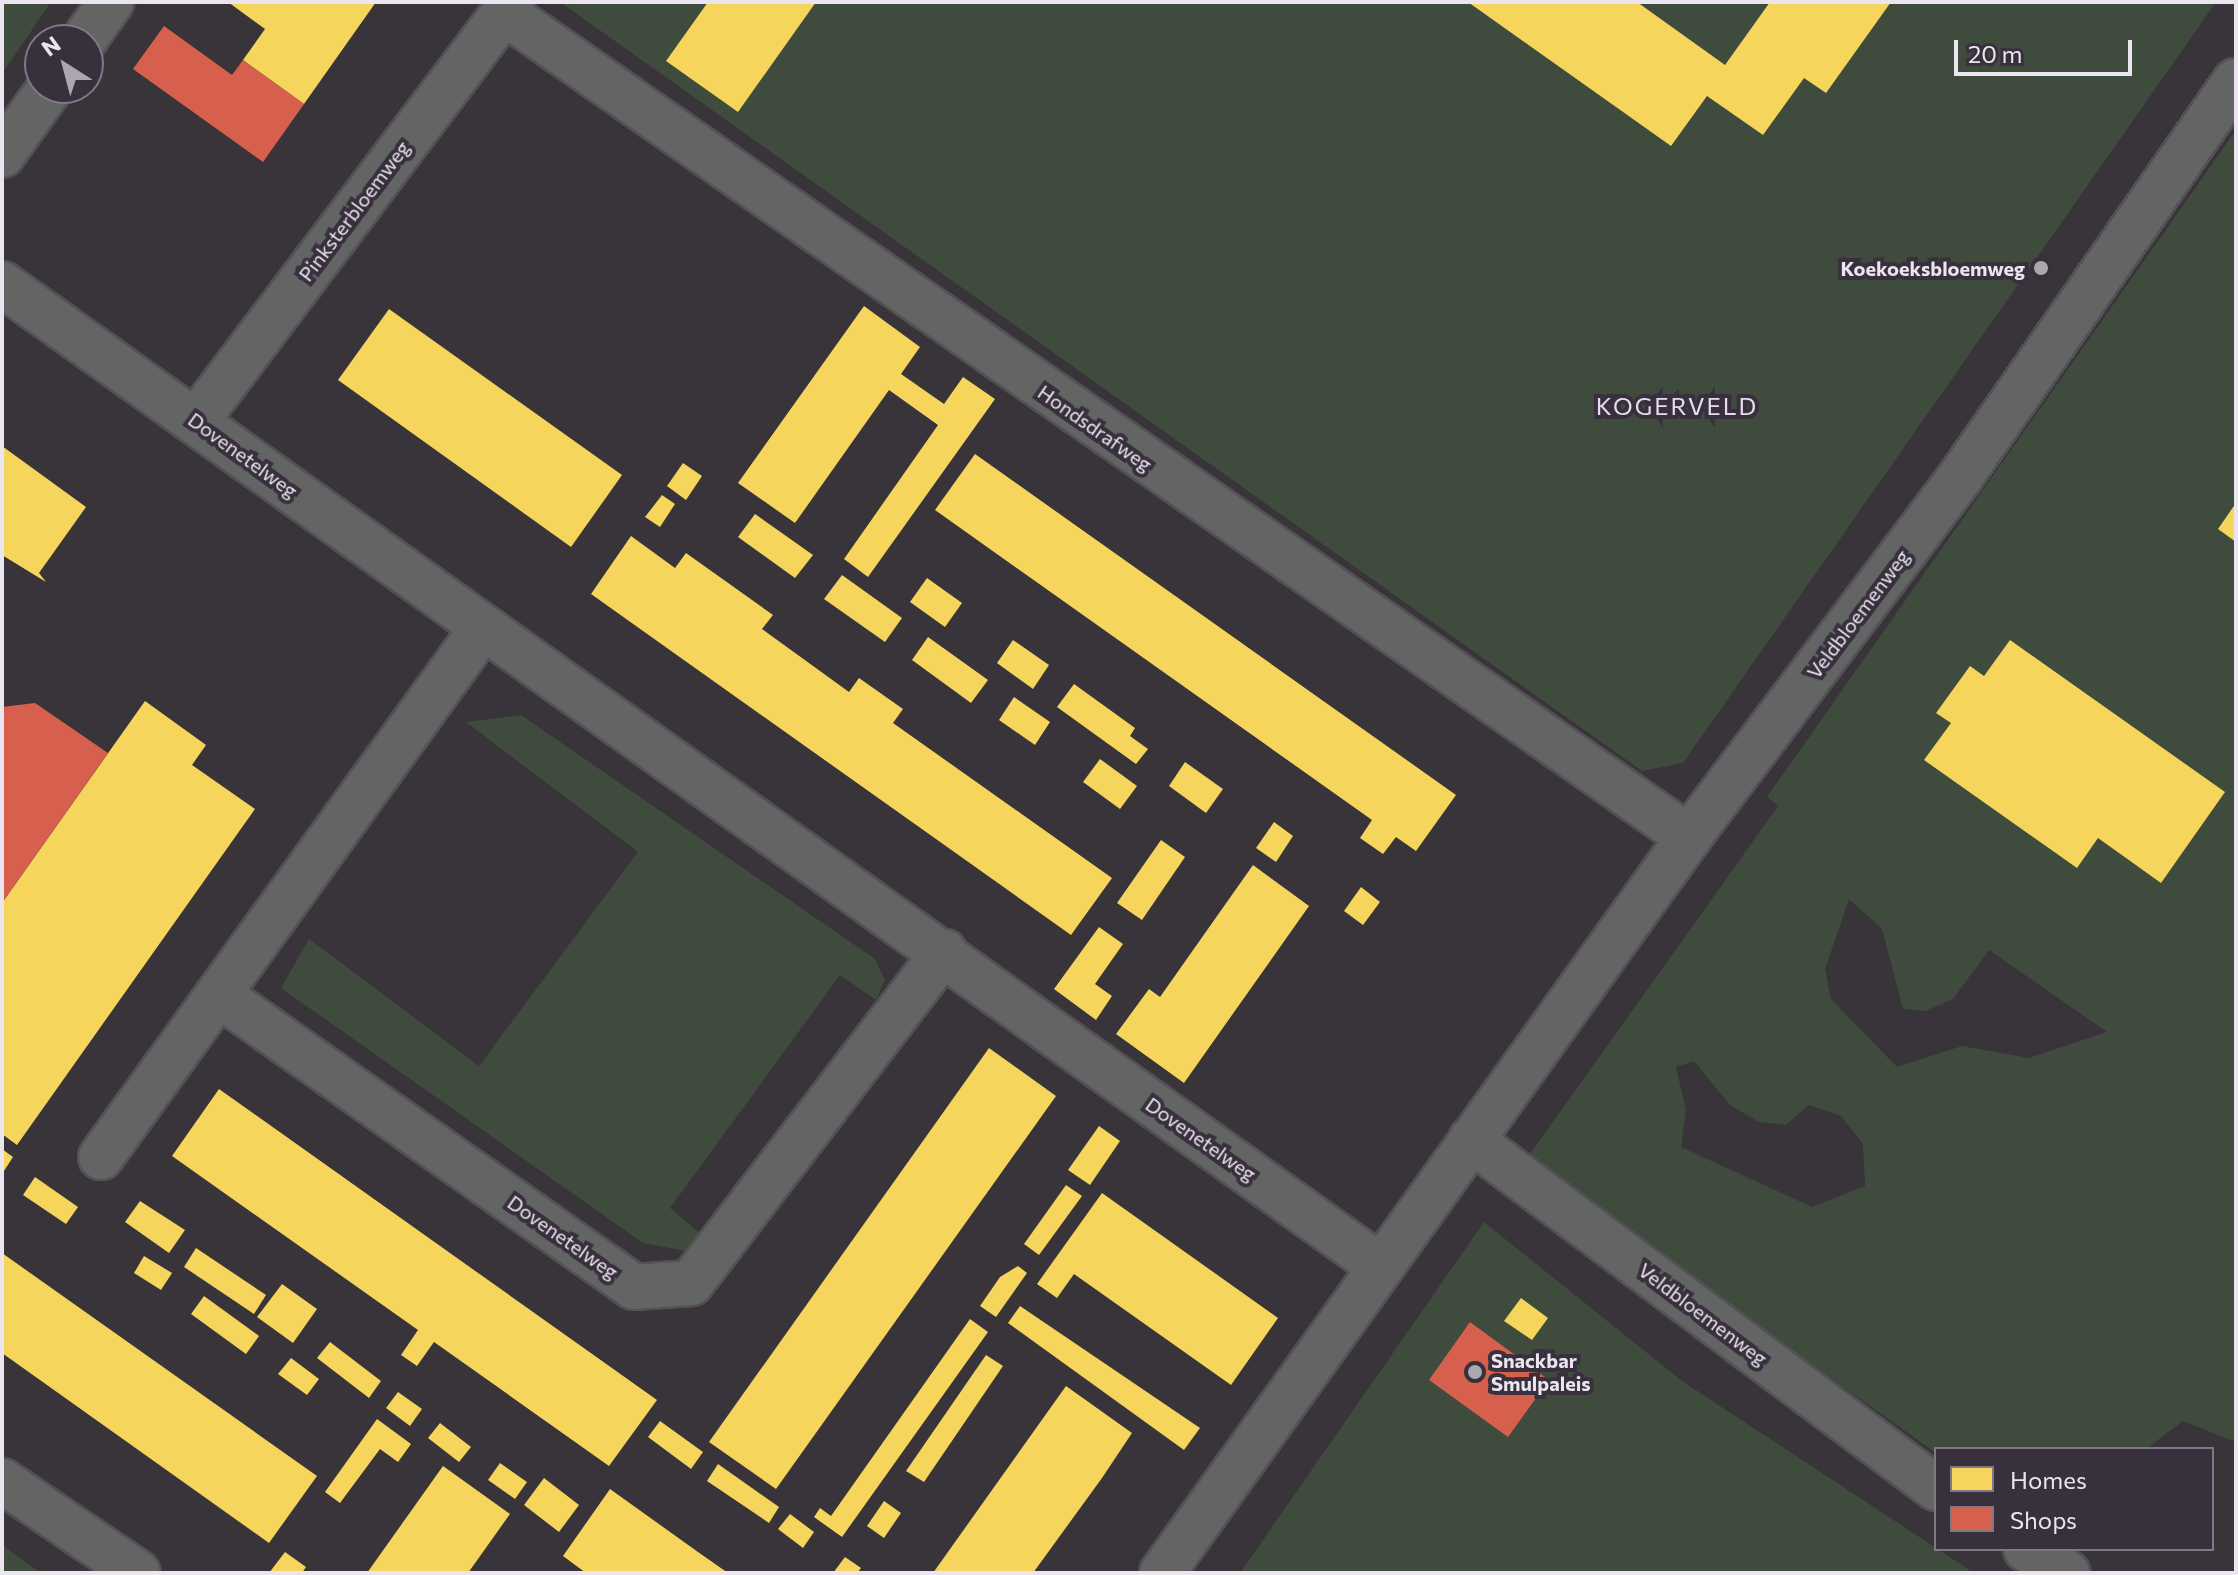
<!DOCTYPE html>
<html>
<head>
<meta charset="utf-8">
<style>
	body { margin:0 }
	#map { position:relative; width:2238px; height:1575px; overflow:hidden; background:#38343a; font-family:Commissioner,sans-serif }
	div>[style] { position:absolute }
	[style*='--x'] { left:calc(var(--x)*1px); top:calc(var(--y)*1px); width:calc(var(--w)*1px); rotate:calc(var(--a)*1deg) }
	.green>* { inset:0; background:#3f4b3d }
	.homes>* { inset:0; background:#f6d55c }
	.shops>* { inset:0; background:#d6604d }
	.roads { filter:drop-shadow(2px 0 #545156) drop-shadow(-2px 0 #545156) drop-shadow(0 2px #545156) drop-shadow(0 -2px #545156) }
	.minor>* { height:44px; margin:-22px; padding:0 22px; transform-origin:22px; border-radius:22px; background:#626564 }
	.dots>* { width:22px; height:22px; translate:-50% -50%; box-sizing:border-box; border:4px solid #39303e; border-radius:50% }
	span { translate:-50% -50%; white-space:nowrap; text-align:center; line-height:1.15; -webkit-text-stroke:8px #39303e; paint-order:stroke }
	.street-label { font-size:20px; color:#eae5ee }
	.poi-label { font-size:20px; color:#eae5ee; font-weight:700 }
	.right { translate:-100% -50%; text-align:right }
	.left { translate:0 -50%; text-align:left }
	.quarter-label { font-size:24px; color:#e7dcee; letter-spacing:2px }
	.frame { position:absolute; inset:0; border:4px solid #eae5ee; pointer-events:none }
	.legend { position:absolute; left:1934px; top:1447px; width:280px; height:104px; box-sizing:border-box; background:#39303e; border:2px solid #807884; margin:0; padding:10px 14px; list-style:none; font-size:24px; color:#eae5ee }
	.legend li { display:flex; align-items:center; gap:16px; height:40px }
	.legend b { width:40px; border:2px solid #807884 }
	.north { position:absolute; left:24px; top:24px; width:80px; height:80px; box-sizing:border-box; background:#39303e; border:2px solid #807884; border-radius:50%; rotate:324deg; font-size:22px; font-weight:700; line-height:32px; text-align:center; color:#eae5ee }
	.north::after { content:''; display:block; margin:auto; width:28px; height:36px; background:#aca7af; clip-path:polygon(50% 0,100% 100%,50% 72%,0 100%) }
	.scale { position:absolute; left:1954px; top:40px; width:178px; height:36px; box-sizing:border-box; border:4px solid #eae5ee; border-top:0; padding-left:10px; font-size:24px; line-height:28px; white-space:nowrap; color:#eae5ee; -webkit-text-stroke:6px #39303e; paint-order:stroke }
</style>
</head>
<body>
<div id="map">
	<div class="green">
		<div style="clip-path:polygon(2px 2px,51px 2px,2px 74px)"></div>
		<div style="clip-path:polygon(560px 2px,2216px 2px,1683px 763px,1642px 771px)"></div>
		<div style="clip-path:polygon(evenodd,2236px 130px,2236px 1442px,2183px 1421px,2146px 1449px,1936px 1453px,1525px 1161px,1778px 806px,1767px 797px,2236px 130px,1849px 899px,1882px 929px,1903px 1009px,1925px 1011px,1953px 999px,1989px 950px,2107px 1032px,2029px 1058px,1962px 1046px,1897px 1067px,1831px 999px,1825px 969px,1849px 899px,2236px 130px,1694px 1061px,1730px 1105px,1759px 1122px,1786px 1125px,1809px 1105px,1841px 1116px,1863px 1144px,1865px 1186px,1812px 1207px,1681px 1147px,1686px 1110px,1676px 1067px,1694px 1061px)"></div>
		<div style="clip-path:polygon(521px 715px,875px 959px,885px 980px,876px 1000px,840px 975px,670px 1208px,701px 1234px,686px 1251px,643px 1243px,281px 988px,309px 939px,479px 1066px,638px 852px,466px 722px)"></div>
		<div style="clip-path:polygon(1484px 1222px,1682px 1381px,1974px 1573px,1240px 1573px)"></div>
		<div style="clip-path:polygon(2px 1545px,41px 1573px,2px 1573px)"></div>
	</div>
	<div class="homes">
		<div style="clip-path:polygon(228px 2px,284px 3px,376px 2px,304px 104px,243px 60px,265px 29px)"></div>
		<div style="clip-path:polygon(708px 2px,816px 2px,738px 112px,666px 61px)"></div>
		<div style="clip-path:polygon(1468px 2px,1637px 2px,1725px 65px,1770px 2px,1891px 2px,1826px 93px,1804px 78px,1763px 135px,1707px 96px,1671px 146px)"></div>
		<div style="clip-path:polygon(864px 306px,920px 347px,901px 374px,944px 404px,963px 377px,995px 399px,868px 577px,844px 559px,938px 425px,889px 390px,795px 523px,738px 483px)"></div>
		<div style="clip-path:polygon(389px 309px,622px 475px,571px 547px,338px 380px)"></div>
		<div style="clip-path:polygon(2px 446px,86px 507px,39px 573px,46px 582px,2px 555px)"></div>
		<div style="clip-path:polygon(975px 454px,1456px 795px,1416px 851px,1396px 837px,1383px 854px,1360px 838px,1372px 820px,935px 510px)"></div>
		<div style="clip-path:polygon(683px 463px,702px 476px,686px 500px,667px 486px)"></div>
		<div style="clip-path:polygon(662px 495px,675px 504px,660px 527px,645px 517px)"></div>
		<div style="clip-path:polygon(2236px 503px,2236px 542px,2218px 529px)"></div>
		<div style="clip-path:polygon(755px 514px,813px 555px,795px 578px,738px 537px)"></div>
		<div style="clip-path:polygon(631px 536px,675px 568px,686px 553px,773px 615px,762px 629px,849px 692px,859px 678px,903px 709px,893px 723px,1112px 878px,1071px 935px,591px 594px)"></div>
		<div style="clip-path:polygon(842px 575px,902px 618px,885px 642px,824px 599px)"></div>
		<div style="clip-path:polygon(927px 578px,962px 603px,945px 627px,910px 602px)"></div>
		<div style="clip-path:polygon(928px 637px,988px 680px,971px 703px,912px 660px)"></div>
		<div style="clip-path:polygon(1013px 640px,1049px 665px,1033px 689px,997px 663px)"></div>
		<div style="clip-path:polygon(2010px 640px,2225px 792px,2161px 883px,2098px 838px,2077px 868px,1924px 760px,1951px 723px,1936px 713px,1970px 666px,1984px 676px)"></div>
		<div style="clip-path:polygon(1074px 684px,1135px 728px,1130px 736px,1148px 749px,1136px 764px,1057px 707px)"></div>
		<div style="clip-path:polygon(1014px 697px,1050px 722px,1035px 745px,999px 720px)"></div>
		<div style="clip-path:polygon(145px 701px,206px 745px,192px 765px,255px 809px,17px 1145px,2px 1134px,2px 903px)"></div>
		<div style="clip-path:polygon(1100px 759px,1137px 786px,1120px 809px,1083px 782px)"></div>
		<div style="clip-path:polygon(1185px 762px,1223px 789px,1206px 813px,1169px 786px)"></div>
		<div style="clip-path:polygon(1274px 822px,1293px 836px,1276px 862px,1256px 848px)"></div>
		<div style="clip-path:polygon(1161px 840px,1185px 857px,1142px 920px,1117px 903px)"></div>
		<div style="clip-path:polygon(1253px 865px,1309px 906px,1184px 1083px,1116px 1034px,1149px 989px,1160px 997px)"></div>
		<div style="clip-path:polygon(1361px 887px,1380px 902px,1363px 925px,1344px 911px)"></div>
		<div style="clip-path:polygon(1099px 927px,1123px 944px,1095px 984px,1112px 996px,1096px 1020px,1054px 989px)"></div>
		<div style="clip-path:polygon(989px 1048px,1056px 1096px,776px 1489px,709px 1442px)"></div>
		<div style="clip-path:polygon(219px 1089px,657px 1400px,609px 1466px,434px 1342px,417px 1366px,401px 1355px,418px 1330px,172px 1156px)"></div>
		<div style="clip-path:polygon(1099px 1126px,1120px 1141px,1090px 1185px,1068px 1170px)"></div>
		<div style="clip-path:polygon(2px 1149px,13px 1157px,2px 1174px)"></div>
		<div style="clip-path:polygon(35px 1177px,78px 1207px,66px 1224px,23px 1195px)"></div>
		<div style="clip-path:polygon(1066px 1185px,1082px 1196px,1039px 1255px,1024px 1244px)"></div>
		<div style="clip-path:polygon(1102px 1193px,1278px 1318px,1231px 1385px,1074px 1274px,1057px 1298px,1037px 1284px)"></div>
		<div style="clip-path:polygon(140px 1201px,185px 1230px,169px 1253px,125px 1222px)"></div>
		<div style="clip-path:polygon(196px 1248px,266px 1295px,254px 1314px,184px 1267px)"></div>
		<div style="clip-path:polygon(2px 1253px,317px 1476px,269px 1543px,2px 1353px)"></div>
		<div style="clip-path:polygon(144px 1256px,172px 1273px,161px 1290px,134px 1273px)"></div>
		<div style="clip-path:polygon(1018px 1266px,1027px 1273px,996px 1317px,980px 1306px,1000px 1277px)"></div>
		<div style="clip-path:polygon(282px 1284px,317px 1309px,293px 1343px,257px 1317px)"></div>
		<div style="clip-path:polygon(204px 1296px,259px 1336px,246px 1354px,191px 1314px)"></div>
		<div style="clip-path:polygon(1521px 1298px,1548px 1318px,1532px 1340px,1504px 1321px)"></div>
		<div style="clip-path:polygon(1020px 1306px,1200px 1428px,1184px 1450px,1008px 1323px)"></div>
		<div style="clip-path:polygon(970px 1319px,988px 1332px,842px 1537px,814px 1517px,820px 1508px,831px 1516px)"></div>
		<div style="clip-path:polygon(330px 1342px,381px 1381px,369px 1398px,317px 1358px)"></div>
		<div style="clip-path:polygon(986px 1355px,1003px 1366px,924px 1482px,906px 1471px)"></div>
		<div style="clip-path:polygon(291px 1358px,319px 1379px,307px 1395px,278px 1374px)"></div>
		<div style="clip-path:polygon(1066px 1386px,1132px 1433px,1102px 1478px,1033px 1573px,933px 1573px)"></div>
		<div style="clip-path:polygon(398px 1392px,422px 1409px,410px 1426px,386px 1408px)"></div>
		<div style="clip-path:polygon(377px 1419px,411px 1444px,398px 1462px,380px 1449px,340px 1503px,325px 1492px)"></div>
		<div style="clip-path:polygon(660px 1421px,703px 1452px,691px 1469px,648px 1437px)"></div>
		<div style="clip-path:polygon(440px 1423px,471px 1447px,459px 1462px,428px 1438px)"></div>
		<div style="clip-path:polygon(500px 1463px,527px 1482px,515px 1499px,488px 1480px)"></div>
		<div style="clip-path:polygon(718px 1464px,779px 1507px,769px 1523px,707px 1481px)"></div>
		<div style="clip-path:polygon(443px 1466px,510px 1514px,468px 1573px,367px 1573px)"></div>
		<div style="clip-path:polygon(544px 1478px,579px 1505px,559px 1532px,524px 1505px)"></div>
		<div style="clip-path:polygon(610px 1489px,698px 1552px,728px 1573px,586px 1573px,563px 1556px)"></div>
		<div style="clip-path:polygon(884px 1501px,901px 1513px,884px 1538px,867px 1526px)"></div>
		<div style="clip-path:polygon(790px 1514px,814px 1532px,803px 1548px,778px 1529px)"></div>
		<div style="clip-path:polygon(285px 1552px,306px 1567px,302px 1573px,269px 1573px)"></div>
		<div style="clip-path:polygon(845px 1557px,861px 1568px,857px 1573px,833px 1573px)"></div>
	</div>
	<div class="shops">
		<div style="clip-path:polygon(164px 26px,232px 75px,243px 60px,304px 104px,263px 162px,133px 69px)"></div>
		<div style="clip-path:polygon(35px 703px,108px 753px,2px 903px,2px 707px)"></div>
		<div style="clip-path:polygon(1470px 1322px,1549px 1380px,1508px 1437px,1429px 1380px)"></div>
	</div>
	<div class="roads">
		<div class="minor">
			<div style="--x:505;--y:13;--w:1443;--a:34.84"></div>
			<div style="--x:84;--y:40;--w:47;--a:-54.6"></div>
			<div style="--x:2;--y:155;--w:82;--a:-54.4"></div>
			<div style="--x:2;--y:284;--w:1693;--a:35.48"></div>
			<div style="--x:196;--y:421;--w:525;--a:-52.98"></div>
			<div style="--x:222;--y:997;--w:504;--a:35.14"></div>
			<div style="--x:634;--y:1287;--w:57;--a:-4"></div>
			<div style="--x:691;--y:1283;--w:417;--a:-52.6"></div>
			<div style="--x:1471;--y:1140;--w:581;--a:36.81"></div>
			<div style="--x:101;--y:1157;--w:651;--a:-54.19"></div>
			<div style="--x:2;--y:1481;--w:164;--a:34.1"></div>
			<div style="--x:2026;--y:1549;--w:48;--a:30.3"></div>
			<div style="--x:1162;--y:1573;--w:905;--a:-54.4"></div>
			<div style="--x:1689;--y:837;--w:452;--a:-53"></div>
			<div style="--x:1961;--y:476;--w:481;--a:-55.2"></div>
		</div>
	</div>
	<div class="dots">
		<div style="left:2041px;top:268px;background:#aca7af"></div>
		<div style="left:1475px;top:1372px;background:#aca7af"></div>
	</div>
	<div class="street-label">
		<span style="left:354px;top:211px;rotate:-53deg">Pinksterbloemweg</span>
		<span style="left:1095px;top:428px;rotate:35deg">Hondsdrafweg</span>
		<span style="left:243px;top:455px;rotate:36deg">Dovenetelweg</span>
		<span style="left:1858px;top:614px;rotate:-53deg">Veldbloemenweg</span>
		<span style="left:1201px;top:1139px;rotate:35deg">Dovenetelweg</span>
		<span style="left:563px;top:1237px;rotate:35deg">Dovenetelweg</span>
		<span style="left:1703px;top:1314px;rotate:37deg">Veldbloemenweg</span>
	</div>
	<div class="poi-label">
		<span class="right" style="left:2025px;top:268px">Koekoeksbloemweg</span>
		<span class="left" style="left:1491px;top:1372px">Snackbar<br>Smulpaleis</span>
	</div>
	<div class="quarter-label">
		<span style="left:1677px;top:406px">KOGERVELD</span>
	</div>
	<div class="frame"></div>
	<ul class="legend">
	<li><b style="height:22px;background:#f6d55c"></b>Homes</li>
	<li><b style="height:22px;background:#d6604d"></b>Shops</li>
	</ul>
	<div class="north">N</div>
	<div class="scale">20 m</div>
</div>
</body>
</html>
